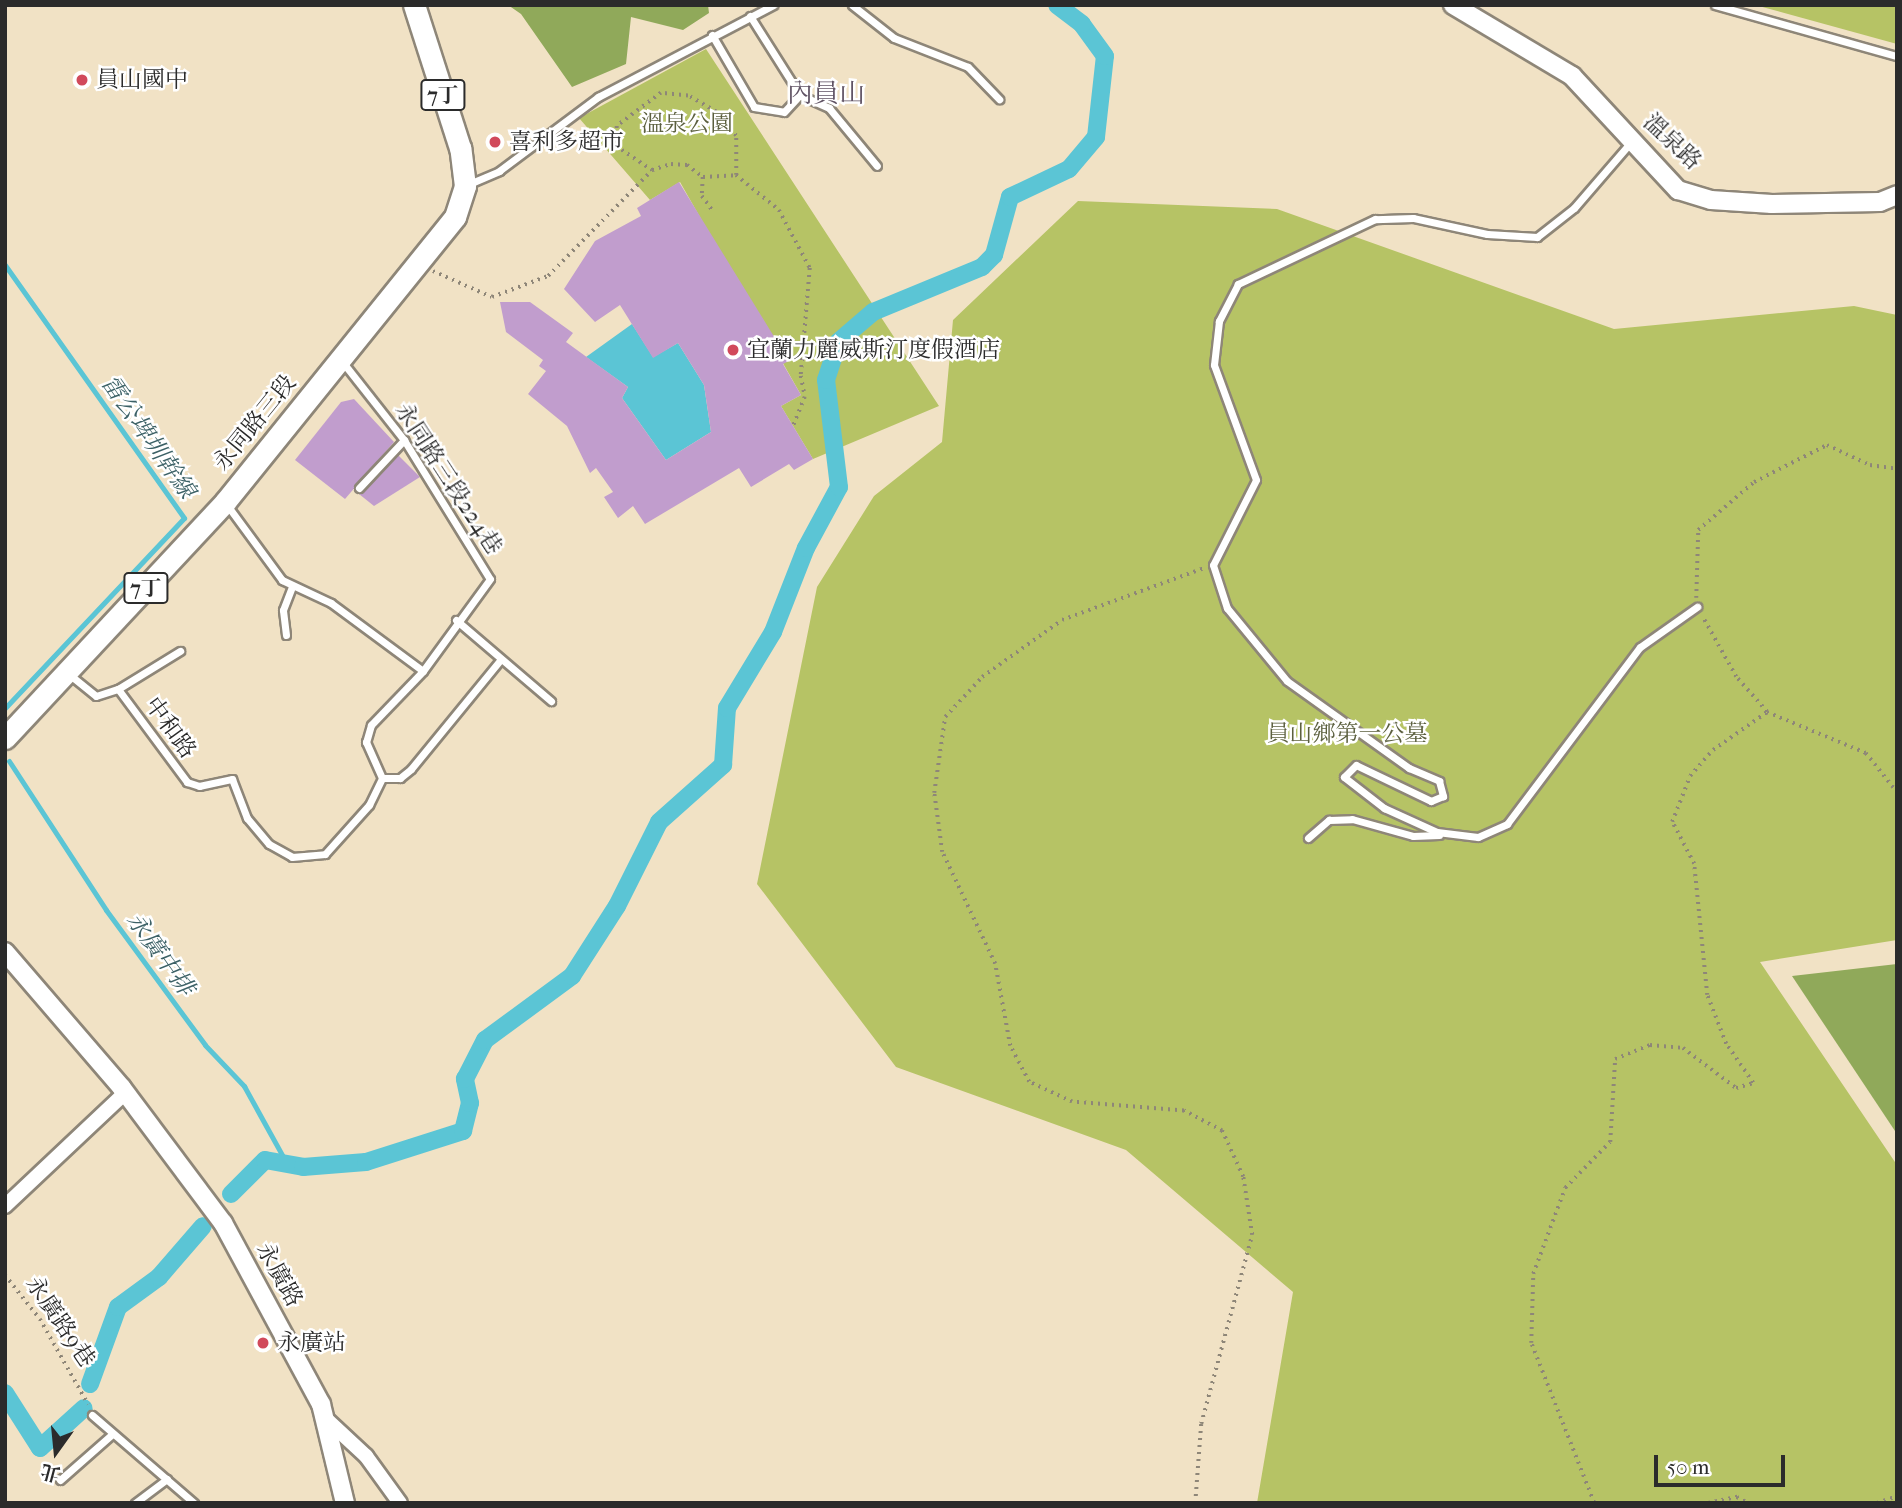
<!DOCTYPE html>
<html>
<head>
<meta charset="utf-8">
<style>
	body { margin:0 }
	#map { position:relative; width:1902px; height:1508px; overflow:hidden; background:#f1e2c5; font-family:"IM FELL French Canon","Noto Serif TC",serif }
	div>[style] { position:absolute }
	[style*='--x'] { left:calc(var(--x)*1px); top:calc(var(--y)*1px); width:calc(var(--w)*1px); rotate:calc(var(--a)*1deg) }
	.green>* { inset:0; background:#b6c365 }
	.forest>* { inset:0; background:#90a95a }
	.water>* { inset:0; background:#5bc5d5 }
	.stream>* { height:5px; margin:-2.5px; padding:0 2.5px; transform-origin:2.5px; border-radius:2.5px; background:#5bc5d5 }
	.canal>* { height:18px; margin:-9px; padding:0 9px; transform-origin:9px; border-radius:9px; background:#5bc5d5 }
	.building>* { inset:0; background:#c19dcd }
	.path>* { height:3.5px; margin-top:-1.75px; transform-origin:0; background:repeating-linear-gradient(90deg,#8e8678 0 2px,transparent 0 7px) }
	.roads { filter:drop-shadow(2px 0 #8e8678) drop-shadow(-2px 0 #8e8678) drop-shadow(0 2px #8e8678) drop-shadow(0 -2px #8e8678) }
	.service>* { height:7px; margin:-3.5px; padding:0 3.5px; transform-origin:3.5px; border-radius:3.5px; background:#fff }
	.minor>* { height:14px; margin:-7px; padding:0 7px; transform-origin:7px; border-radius:7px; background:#fff }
	.tertiary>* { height:18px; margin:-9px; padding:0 9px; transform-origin:9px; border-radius:9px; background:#fff }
	.primary>* { height:21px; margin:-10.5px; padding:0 10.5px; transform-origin:10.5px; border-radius:10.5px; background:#fff }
	.dots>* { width:19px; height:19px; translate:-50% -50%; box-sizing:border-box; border:4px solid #fff; border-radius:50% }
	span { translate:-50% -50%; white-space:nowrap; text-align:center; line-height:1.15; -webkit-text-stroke:5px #fff; paint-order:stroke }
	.shield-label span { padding:2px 5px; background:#fff; border:2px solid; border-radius:5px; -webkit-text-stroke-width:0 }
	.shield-label { font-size:21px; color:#2b2b2b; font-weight:700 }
	.poi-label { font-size:23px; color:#2b2b2b }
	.left { translate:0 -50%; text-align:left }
	.park-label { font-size:23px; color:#5c603f }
	.street-label { font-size:23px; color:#2b2b2b }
	.water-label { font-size:24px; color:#3c6166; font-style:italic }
	.quarter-label { font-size:26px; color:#605364 }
	.frame { position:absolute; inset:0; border:7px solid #2b2b2b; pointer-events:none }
	.north { position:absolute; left:21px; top:1417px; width:70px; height:70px; -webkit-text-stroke:5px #fff; paint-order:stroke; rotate:195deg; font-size:19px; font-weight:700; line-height:28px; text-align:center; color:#2b2b2b }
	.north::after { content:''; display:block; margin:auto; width:24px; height:32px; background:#2b2b2b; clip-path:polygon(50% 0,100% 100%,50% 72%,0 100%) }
	.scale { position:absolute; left:1654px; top:1455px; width:131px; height:32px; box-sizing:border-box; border:4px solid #2b2b2b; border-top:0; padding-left:9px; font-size:21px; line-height:24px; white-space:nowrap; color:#2b2b2b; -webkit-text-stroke:5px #fff; paint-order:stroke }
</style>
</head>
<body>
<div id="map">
	<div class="green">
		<div style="clip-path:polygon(1755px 5px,1897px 5px,1897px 44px)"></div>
		<div style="clip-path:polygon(706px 49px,939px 406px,813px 459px,781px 406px,801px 395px,680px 182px,650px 200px,579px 118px)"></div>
		<div style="clip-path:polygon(1078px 201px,1277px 209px,1614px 329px,1854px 306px,1897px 315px,1897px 940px,1760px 962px,1897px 1165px,1897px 1503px,1257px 1503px,1293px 1292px,1126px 1150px,896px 1067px,757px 884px,817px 587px,874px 496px,942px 442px,953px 320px)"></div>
	</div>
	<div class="forest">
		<div style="clip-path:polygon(508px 5px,708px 5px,709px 13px,683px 30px,631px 17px,626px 64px,572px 87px,521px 14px)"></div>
		<div style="clip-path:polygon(1897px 964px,1897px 1134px,1792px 976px)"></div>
	</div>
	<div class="water">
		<div style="clip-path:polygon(632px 324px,653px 357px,678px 343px,704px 385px,711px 432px,666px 460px,622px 398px,628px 387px,586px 357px)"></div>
	</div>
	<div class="stream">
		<div style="--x:5;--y:265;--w:310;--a:54.7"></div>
		<div style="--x:184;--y:518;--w:261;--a:133.3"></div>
		<div style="--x:9;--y:761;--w:178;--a:56.9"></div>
		<div style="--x:106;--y:910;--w:167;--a:53.7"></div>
		<div style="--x:205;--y:1045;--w:57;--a:46.4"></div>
		<div style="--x:244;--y:1086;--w:89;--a:61.1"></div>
	</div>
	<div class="canal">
		<div style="--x:231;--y:1194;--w:48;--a:-45"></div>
		<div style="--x:265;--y:1160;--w:39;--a:10"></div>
		<div style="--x:303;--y:1167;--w:63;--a:-4.5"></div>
		<div style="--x:366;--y:1162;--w:102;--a:-17.7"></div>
		<div style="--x:463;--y:1131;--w:29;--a:-76"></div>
		<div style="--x:470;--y:1103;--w:25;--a:-102"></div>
		<div style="--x:465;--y:1079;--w:44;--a:-62.9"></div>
		<div style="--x:485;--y:1040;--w:108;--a:-36.3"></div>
		<div style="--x:572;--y:976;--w:83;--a:-57.3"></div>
		<div style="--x:617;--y:906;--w:94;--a:-63.4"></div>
		<div style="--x:659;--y:822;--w:86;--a:-41.7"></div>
		<div style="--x:723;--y:765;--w:57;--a:-86"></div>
		<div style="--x:727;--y:708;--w:89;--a:-58.8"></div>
		<div style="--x:773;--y:632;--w:90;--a:-68.6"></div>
		<div style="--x:806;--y:548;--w:69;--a:-61.6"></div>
		<div style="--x:839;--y:487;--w:108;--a:-96.9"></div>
		<div style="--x:826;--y:380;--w:40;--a:-72"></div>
		<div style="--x:838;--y:342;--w:46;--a:-40.6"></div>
		<div style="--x:873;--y:312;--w:118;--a:-22.4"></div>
		<div style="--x:982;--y:267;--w:17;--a:-45"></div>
		<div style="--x:994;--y:255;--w:60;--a:-74.6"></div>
		<div style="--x:1010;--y:197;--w:65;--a:-25.4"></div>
		<div style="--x:1069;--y:169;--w:42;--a:-49.8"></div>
		<div style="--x:1096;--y:137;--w:81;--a:-83.7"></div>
		<div style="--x:1105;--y:56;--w:39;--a:-126"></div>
		<div style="--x:1082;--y:24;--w:31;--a:-143"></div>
		<div style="--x:90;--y:1384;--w:82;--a:-70"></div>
		<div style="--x:118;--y:1307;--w:51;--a:-36.2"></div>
		<div style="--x:159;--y:1277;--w:67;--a:-49.2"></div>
		<div style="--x:5;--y:1393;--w:65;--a:57.5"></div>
		<div style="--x:40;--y:1448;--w:59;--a:-42.3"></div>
	</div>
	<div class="building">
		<div style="clip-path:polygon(679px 182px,789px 361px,783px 364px,801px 395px,781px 406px,813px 459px,794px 470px,789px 464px,751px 487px,739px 468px,645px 524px,633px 506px,618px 518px,604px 497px,613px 492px,596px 468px,590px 473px,567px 426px,528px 394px,546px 371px,539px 366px,543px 360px,506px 332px,500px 302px,530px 302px,573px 333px,566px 342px,628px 387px,622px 398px,666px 460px,711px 432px,704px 385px,678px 343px,653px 358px,620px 305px,595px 322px,564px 289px,595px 241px,641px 216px,637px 208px)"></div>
		<div style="clip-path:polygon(354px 399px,394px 442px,345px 499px,295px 460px,341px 402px)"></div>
		<div style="clip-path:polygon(398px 455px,420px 477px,374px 506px,359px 494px)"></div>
	</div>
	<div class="path">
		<div style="--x:736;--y:175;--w:55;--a:39.1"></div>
		<div style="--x:779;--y:210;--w:66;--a:61.9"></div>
		<div style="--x:810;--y:268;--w:108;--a:94.8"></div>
		<div style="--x:801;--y:376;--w:21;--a:79"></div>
		<div style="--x:805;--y:397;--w:31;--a:112"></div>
		<div style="--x:703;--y:177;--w:19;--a:93"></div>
		<div style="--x:702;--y:196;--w:17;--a:54"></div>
		<div style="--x:433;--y:271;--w:64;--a:23.8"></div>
		<div style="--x:492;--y:297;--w:60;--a:-20.6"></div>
		<div style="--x:548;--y:276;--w:148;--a:-45.5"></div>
		<div style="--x:652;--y:170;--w:20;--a:-18"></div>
		<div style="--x:671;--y:164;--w:16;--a:4"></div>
		<div style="--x:687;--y:165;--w:20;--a:37"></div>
		<div style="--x:703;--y:177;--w:33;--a:-3"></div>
		<div style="--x:736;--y:175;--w:39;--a:-90"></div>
		<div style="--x:736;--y:136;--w:31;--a:-130"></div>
		<div style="--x:716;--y:112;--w:32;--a:-150"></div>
		<div style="--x:688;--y:96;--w:27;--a:-174"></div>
		<div style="--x:661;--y:93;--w:55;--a:143.1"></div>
		<div style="--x:617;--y:126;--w:20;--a:93"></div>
		<div style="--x:616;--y:146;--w:43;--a:33.7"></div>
		<div style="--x:1696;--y:598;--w:68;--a:-88.3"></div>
		<div style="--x:1698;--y:530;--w:74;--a:-40.6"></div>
		<div style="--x:1754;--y:482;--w:82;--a:-26.9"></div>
		<div style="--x:1827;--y:445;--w:47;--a:24.9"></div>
		<div style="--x:1870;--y:465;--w:27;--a:8"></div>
		<div style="--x:1767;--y:712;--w:107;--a:22.5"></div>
		<div style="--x:1866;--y:753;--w:50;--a:51.5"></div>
		<div style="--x:5;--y:1275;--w:56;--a:51.5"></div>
		<div style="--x:40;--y:1319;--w:98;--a:60.5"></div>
		<div style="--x:1195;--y:1503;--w:79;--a:-85.7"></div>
		<div style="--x:1201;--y:1424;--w:196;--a:-74.9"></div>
		<div style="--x:1252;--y:1235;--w:59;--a:-98.8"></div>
		<div style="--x:1243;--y:1177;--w:51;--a:-114.5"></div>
		<div style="--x:1222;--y:1131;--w:43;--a:-152.2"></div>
		<div style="--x:1184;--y:1111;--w:112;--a:-175.4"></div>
		<div style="--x:1072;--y:1102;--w:47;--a:-155.1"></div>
		<div style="--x:1029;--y:1082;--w:41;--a:-117.8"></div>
		<div style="--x:1010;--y:1046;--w:83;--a:-100.4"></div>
		<div style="--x:995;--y:964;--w:124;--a:-115.3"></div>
		<div style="--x:942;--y:852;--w:60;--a:-97.7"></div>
		<div style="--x:934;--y:793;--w:77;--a:-81.8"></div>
		<div style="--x:945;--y:717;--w:54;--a:-47.2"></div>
		<div style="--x:982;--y:677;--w:98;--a:-35.5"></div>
		<div style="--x:1062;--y:620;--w:151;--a:-20.1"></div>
		<div style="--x:1594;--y:1503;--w:172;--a:-111.5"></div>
		<div style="--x:1531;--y:1343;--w:69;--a:-88.3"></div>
		<div style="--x:1533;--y:1274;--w:92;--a:-69.6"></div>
		<div style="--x:1565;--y:1188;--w:64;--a:-45.6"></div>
		<div style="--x:1610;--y:1142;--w:83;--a:-86.6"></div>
		<div style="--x:1615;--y:1059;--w:38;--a:-22"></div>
		<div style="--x:1650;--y:1045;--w:33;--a:5"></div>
		<div style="--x:1683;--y:1048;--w:66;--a:37"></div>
		<div style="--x:1736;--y:1088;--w:18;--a:-16"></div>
		<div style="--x:1753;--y:1083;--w:47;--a:-124.7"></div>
		<div style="--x:1726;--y:1044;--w:53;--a:-111.2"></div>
		<div style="--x:1707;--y:995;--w:132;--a:-95.7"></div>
		<div style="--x:1694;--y:864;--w:47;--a:-117.6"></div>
		<div style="--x:1672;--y:822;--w:49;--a:-68.6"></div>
		<div style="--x:1690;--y:776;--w:35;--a:-49"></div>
		<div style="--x:1713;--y:750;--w:66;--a:-35.1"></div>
		<div style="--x:1767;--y:712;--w:47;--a:-131.5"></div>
		<div style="--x:1736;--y:677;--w:68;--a:-119.2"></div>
		<div style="--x:1708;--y:1503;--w:30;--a:-12"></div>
		<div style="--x:1737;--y:1497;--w:13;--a:29"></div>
		<div style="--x:1877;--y:1503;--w:21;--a:-19"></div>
	</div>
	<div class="roads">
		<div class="service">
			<div style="--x:852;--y:5;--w:53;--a:38.2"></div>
			<div style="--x:894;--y:38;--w:79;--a:21.4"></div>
			<div style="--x:968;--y:67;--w:45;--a:45.9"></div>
			<div style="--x:1715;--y:5;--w:189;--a:15.7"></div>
			<div style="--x:750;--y:16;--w:93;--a:57.7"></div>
			<div style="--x:800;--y:95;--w:32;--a:24"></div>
			<div style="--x:829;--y:108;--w:75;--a:50.4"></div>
			<div style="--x:712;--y:35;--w:83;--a:59.7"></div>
			<div style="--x:754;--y:107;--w:30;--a:9"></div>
			<div style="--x:784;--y:112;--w:23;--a:-47"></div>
			<div style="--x:1631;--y:142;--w:87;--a:130.8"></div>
			<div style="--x:1574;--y:208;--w:47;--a:141.9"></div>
			<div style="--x:1537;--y:237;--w:50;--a:-176.6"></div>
			<div style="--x:1487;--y:234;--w:76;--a:-167.8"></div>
			<div style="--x:1413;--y:218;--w:38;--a:178"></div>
			<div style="--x:1375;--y:219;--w:152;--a:154.6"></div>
			<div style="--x:1238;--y:284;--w:42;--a:117.2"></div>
			<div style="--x:1219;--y:321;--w:44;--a:96.5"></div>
			<div style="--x:1214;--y:365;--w:122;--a:69.9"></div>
			<div style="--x:1256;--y:480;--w:95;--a:116.8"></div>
			<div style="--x:1213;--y:565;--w:45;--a:72"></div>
			<div style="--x:1227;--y:608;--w:94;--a:50.6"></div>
			<div style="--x:1287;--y:681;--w:150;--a:35.5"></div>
			<div style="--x:1409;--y:768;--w:33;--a:23"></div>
			<div style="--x:1439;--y:781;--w:16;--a:75"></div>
			<div style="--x:1443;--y:796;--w:13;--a:157"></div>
			<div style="--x:1431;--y:801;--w:83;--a:-154.4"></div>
			<div style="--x:1356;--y:765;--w:17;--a:135"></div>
			<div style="--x:1344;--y:777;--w:51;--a:37.8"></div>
			<div style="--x:1384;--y:808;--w:58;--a:24.4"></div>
			<div style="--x:1437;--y:832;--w:41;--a:7"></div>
			<div style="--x:1478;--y:837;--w:32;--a:-24"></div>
			<div style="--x:1507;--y:824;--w:221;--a:-53.1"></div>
			<div style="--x:1640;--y:647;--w:70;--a:-35.1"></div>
			<div style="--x:469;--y:184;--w:33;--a:-23"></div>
			<div style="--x:499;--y:171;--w:124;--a:-36.8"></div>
			<div style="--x:598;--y:97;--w:198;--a:-27.7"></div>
			<div style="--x:341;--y:360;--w:102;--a:51.8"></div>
			<div style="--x:404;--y:440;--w:163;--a:58.3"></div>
			<div style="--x:490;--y:579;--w:114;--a:126.1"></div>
			<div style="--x:423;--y:671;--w:75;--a:133.9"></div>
			<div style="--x:371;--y:725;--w:18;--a:106"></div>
			<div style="--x:366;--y:742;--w:39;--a:66"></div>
			<div style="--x:359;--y:488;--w:66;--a:-46.8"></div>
			<div style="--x:227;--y:505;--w:93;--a:53.7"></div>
			<div style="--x:282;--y:580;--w:54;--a:25.1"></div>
			<div style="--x:331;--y:603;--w:114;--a:36.5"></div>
			<div style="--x:456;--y:620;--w:125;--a:40.5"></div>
			<div style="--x:286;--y:635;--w:25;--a:-97"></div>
			<div style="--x:283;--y:610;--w:25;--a:-69"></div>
			<div style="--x:70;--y:675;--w:33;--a:39"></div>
			<div style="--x:96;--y:696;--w:23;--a:-18"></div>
			<div style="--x:118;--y:689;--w:116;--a:53.4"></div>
			<div style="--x:187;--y:782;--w:13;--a:18"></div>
			<div style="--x:199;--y:786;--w:34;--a:-12"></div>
			<div style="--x:232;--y:779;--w:42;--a:69"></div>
			<div style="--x:247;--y:818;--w:34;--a:50"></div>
			<div style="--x:269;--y:844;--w:26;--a:29"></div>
			<div style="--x:292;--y:857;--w:33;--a:-5"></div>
			<div style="--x:325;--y:854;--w:66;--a:-48.1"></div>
			<div style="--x:369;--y:805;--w:30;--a:-64"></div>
			<div style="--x:118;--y:689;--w:73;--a:-31.5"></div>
			<div style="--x:382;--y:778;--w:18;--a:0"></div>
			<div style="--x:400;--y:778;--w:14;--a:-39"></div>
			<div style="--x:411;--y:769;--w:142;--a:-50.7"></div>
			<div style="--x:1308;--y:838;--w:28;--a:-41"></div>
			<div style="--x:1329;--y:820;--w:23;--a:-2"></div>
			<div style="--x:1352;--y:819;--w:63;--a:15.6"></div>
			<div style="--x:1413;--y:836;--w:26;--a:-2"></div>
			<div style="--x:92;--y:1415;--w:135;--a:40.8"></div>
			<div style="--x:60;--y:1480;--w:68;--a:-41.4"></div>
			<div style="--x:135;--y:1503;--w:40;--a:-37"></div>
		</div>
		<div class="minor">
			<div style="--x:5;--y:1206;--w:165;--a:-43.3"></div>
			<div style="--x:325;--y:1418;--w:56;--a:42.8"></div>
			<div style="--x:366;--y:1456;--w:58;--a:54.1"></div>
		</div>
		<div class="tertiary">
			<div style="--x:1453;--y:5;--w:139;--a:30.8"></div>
			<div style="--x:1572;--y:76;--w:156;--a:47.1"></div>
			<div style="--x:1678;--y:190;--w:34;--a:17"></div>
			<div style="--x:1711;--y:200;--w:61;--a:3.8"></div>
			<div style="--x:1772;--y:204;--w:108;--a:-1.1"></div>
			<div style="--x:1880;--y:202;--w:18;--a:-22"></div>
			<div style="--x:5;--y:952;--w:179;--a:49.3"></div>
			<div style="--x:122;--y:1088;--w:169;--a:53.2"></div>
			<div style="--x:223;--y:1223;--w:206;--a:61.6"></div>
			<div style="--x:321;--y:1404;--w:102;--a:76.4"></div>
		</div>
		<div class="primary">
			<div style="--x:5;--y:738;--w:323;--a:-47"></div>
			<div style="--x:225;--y:502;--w:366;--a:-51.1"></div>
			<div style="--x:455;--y:217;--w:33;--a:-72"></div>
			<div style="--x:465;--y:186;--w:38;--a:-97"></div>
			<div style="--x:460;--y:148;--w:150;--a:-107.8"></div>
		</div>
	</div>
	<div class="dots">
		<div style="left:82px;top:80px;background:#d1495b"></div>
		<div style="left:495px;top:142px;background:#d1495b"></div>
		<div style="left:733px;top:350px;background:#d1495b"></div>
		<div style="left:263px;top:1343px;background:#d1495b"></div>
	</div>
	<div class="shield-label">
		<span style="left:443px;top:95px">7丁</span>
		<span style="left:146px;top:588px">7丁</span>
	</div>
	<div class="poi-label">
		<span class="left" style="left:96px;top:80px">員山國中</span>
		<span class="left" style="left:509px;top:142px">喜利多超市</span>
		<span class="left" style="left:747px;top:350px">宜蘭力麗威斯汀度假酒店</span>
		<span class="left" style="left:277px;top:1343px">永廣站</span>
	</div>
	<div class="park-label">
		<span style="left:687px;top:124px">溫泉公園</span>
		<span style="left:1347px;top:734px">員山鄉第一公墓</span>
	</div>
	<div class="street-label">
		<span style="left:1672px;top:142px;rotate:43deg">溫泉路</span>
		<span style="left:255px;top:423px;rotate:-51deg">永同路三段</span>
		<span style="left:448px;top:479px;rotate:57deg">永同路三段224巷</span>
		<span style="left:170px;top:728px;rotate:54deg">中和路</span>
		<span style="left:279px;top:1275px;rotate:61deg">永廣路</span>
		<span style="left:60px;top:1322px;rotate:56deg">永廣路9巷</span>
	</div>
	<div class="water-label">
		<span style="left:148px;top:437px;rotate:55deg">雷公埤圳幹線</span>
		<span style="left:160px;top:954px;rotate:54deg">永廣中排</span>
	</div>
	<div class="quarter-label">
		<span style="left:826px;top:94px">內員山</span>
	</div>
	<div class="frame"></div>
	<div class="north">北</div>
	<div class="scale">50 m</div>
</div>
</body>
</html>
